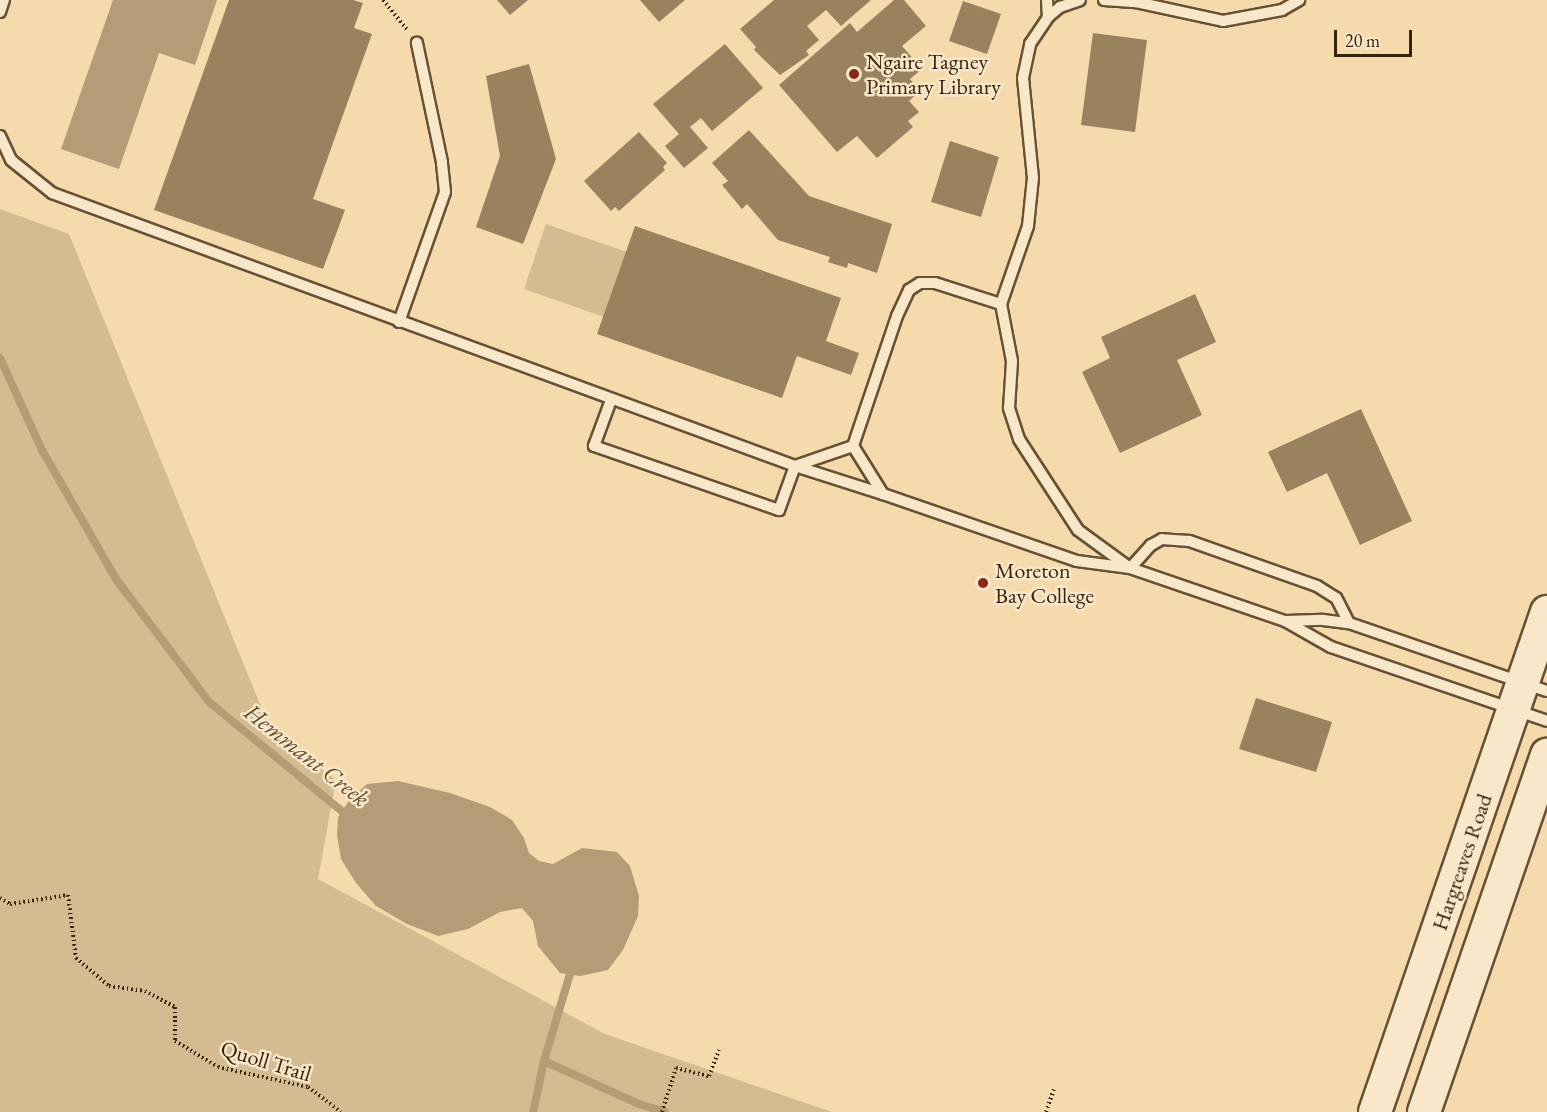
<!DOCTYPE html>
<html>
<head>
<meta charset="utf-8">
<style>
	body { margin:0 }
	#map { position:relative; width:1547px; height:1112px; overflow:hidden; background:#f5daac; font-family:"EB Garamond",serif }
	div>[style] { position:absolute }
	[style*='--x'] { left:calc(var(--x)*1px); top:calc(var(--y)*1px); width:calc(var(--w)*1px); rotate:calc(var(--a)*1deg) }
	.green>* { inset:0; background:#d5bb91 }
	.water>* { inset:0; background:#b59c76 }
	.stream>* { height:8px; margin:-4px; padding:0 4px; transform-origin:4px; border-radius:4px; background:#b59c76 }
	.building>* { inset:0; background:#9a825f }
	.path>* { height:4px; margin-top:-2px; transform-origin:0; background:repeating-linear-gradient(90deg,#38230c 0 1.5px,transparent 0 4.5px) }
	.roads { filter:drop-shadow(2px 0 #675134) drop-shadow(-2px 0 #675134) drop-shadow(0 2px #675134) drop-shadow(0 -2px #675134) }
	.lane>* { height:10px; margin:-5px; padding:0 5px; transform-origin:5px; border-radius:5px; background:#f8e7c9 }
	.secondary>* { height:32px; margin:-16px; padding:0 16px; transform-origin:16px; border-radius:16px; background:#f8e7c9 }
	.dots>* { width:16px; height:16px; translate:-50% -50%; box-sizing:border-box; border:3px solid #f8e7c9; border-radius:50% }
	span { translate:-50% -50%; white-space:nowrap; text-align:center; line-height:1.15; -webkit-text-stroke:5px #f8e7c9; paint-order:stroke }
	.poi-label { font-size:22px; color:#38230c }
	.left { translate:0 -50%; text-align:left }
	.street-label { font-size:22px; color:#38230c }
	.water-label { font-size:24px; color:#644d31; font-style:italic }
	.scale { position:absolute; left:1334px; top:30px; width:78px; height:27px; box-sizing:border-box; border:3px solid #38230c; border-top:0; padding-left:8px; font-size:18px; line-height:21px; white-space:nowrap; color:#38230c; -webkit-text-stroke:4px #f8e7c9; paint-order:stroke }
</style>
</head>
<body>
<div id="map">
	<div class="green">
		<div style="clip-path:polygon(0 209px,69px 234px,270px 729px,336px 780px,318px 879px,605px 1034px,832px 1112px,0 1112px)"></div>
		<div style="clip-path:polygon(546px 224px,627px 252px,604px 317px,524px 289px)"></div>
	</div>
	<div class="water">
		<div style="clip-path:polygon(113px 0,217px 0,195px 65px,159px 53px,119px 169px,61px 149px)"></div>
		<div style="clip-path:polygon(398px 781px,450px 793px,490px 807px,512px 820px,524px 838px,529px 853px,539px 861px,553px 864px,582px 848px,617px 852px,630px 866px,639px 896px,638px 916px,623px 950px,608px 970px,580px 976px,560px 973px,538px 946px,533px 921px,522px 908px,500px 912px,468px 929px,438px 936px,407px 924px,376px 906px,356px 883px,341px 859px,337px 835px,338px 817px,351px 798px,367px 784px)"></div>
	</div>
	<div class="stream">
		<div style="--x:0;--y:358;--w:101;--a:65.5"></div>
		<div style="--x:42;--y:450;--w:149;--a:60.2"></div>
		<div style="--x:116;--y:579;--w:154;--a:52.9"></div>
		<div style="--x:209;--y:702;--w:181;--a:39.4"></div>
		<div style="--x:572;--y:967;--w:98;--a:106.6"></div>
		<div style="--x:544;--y:1061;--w:104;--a:24.4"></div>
		<div style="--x:639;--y:1104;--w:27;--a:17"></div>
		<div style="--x:533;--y:1112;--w:52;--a:-77.8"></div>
	</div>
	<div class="building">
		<div style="clip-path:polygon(229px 0,353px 0,363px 3px,354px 28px,372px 34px,313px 199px,345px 210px,323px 269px,154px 210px)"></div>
		<div style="clip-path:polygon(497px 0,528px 0,510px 15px)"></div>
		<div style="clip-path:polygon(640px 0,685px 0,659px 22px)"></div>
		<div style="clip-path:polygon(774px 0,871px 0,841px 26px,826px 10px,807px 26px,819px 40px,806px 51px,809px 55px,780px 75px,754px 50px,756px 47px,740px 29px)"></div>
		<div style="clip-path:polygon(894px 0,904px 0,926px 26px,902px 46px,922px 69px,910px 79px,920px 91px,909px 101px,919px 112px,908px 121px,913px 127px,877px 158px,857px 136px,837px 152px,779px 85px,850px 23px,857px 32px)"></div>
		<div style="clip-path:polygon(963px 1px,1001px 14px,987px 54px,949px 41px)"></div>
		<div style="clip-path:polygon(1093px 33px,1147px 40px,1135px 132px,1081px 125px)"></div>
		<div style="clip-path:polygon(725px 44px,763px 88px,712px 131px,701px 118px,690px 127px,708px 148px,684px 168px,665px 146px,679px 134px,653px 104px)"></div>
		<div style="clip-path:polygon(529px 64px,556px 159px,523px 244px,476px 227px,500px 156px,486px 76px)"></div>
		<div style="clip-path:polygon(749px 130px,809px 196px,892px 224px,877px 273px,848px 263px,847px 268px,828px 262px,830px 257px,778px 240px,747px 204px,742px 209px,722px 185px,728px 181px,712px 163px)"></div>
		<div style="clip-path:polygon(639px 132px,667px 163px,663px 167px,665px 170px,619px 211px,615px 207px,611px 211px,584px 181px)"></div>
		<div style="clip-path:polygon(950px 141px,999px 157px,981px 217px,931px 202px)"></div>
		<div style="clip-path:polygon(635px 226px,841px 298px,826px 341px,859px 353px,851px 375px,797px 356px,782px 398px,597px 334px)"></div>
		<div style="clip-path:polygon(1195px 294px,1216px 342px,1177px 360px,1202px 415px,1120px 453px,1082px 372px,1110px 358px,1101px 337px)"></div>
		<div style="clip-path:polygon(1361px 409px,1412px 521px,1360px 545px,1327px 473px,1287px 492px,1268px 452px)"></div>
		<div style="clip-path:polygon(1256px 698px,1332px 722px,1316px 772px,1239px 749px)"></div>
	</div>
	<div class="path">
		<div style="--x:383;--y:0;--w:38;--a:51"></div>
		<div style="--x:0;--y:898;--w:12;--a:31"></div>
		<div style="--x:10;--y:904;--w:59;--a:-8.8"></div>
		<div style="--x:68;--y:895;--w:64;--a:82.8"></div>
		<div style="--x:76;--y:958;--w:43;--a:40.3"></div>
		<div style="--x:109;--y:986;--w:36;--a:8"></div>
		<div style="--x:145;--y:991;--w:34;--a:28"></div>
		<div style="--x:175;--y:1007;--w:34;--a:90"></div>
		<div style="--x:175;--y:1041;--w:50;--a:31.2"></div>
		<div style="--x:218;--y:1067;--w:92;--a:12.5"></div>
		<div style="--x:308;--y:1087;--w:41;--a:37.1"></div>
		<div style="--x:662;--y:1112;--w:46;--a:-72.3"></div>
		<div style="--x:676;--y:1068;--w:34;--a:14"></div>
		<div style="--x:709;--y:1076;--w:28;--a:-69"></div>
		<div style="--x:1046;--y:1112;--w:24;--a:-71"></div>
	</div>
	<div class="roads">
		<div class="lane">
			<div style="--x:1047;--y:0;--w:17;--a:87"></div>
			<div style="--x:1104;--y:0;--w:32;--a:4"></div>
			<div style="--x:1136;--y:2;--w:89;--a:12.3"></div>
			<div style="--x:1223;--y:21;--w:60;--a:-10.6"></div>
			<div style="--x:1282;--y:10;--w:20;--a:-30"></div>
			<div style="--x:0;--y:12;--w:13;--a:-72"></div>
			<div style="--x:0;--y:136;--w:26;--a:65"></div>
			<div style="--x:11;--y:160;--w:53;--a:38.8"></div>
			<div style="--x:52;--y:193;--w:792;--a:20.17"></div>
			<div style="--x:795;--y:466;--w:47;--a:110"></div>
			<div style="--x:779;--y:510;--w:196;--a:-160.9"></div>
			<div style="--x:594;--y:446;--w:49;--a:-69.7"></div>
			<div style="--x:399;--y:322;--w:138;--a:-70.5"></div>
			<div style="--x:445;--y:192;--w:30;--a:-96"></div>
			<div style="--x:442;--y:162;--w:122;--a:-101.9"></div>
			<div style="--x:853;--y:446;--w:61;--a:161"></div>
			<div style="--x:795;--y:466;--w:92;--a:17.7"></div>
			<div style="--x:883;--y:494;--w:205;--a:19.1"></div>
			<div style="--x:1077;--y:561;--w:53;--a:7.5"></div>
			<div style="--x:1130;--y:568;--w:64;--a:-143.8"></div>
			<div style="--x:1078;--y:530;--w:108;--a:-123"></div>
			<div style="--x:1019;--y:439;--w:33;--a:-108"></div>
			<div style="--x:1009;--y:408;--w:47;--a:-86.3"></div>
			<div style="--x:1012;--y:361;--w:58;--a:-100.9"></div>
			<div style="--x:1001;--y:304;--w:83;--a:-70.9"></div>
			<div style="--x:1028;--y:226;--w:48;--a:-84.1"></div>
			<div style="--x:1033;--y:178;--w:100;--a:-95.7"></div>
			<div style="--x:1023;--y:78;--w:35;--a:-78"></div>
			<div style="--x:1030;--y:44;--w:32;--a:-56"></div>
			<div style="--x:1048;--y:17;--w:16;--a:-40"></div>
			<div style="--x:1060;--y:7;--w:21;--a:-19"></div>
			<div style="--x:853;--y:446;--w:137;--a:-71.3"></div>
			<div style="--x:897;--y:316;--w:29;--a:-65"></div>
			<div style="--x:909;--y:290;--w:13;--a:-32"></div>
			<div style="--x:920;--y:283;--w:15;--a:0"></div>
			<div style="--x:935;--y:283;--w:69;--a:17.7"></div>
			<div style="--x:853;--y:446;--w:57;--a:58"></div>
			<div style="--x:1286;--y:621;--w:37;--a:-2"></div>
			<div style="--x:1323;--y:620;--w:26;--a:7"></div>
			<div style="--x:1349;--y:623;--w:209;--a:19"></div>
			<div style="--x:1349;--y:623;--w:28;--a:-117"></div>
			<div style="--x:1336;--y:598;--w:22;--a:-148"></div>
			<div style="--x:1317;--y:586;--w:136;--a:-160.6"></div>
			<div style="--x:1189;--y:541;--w:27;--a:-176"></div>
			<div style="--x:1162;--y:539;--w:13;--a:151"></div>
			<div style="--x:1151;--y:545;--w:31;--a:132"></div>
			<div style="--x:1130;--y:568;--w:164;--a:18.9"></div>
			<div style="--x:1285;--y:621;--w:53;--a:29.5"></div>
			<div style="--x:1331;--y:647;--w:228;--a:18.9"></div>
		</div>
		<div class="secondary">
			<div style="--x:1375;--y:1112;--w:529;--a:-71.02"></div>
			<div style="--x:1424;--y:1112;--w:378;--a:-71"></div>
		</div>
	</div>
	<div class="dots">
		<div style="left:854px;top:74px;background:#8f2418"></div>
		<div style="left:983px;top:583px;background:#8f2418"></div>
	</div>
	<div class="poi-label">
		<span class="left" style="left:866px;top:74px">Ngaire Tagney<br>Primary Library</span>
		<span class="left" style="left:995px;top:583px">Moreton<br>Bay College</span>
	</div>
	<div class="street-label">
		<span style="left:1462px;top:862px;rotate:-71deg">Hargreaves Road</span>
		<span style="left:266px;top:1061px;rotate:17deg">Quoll Trail</span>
	</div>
	<div class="water-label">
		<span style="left:307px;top:755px;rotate:38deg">Hemmant Creek</span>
	</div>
	<div class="scale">20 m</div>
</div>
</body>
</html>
